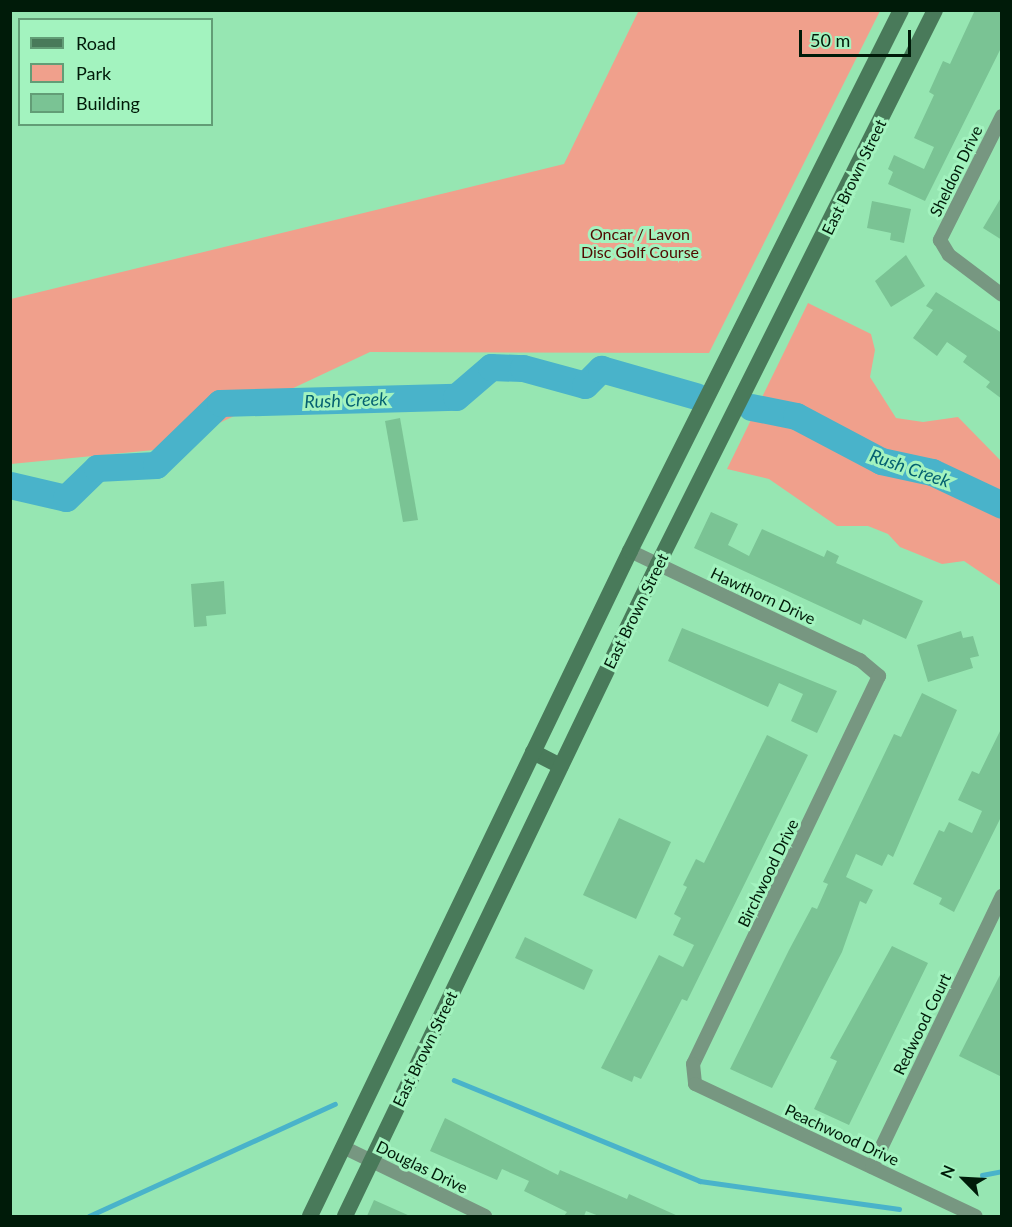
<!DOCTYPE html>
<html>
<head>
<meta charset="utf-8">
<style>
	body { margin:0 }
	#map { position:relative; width:1012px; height:1227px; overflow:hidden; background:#96e6b2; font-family:Lato,sans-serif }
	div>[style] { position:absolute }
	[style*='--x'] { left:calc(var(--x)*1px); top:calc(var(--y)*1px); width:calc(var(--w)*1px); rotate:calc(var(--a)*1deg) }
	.green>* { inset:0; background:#f0a08c }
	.stream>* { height:4.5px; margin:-2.25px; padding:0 2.25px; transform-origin:2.25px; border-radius:2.25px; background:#49b3ca }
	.river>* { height:27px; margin:-13.5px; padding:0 13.5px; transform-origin:13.5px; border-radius:13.5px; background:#49b3ca }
	.building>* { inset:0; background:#7ac394 }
	.minor>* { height:14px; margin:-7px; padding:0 7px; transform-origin:7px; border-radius:7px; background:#779781 }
	.secondary>* { height:16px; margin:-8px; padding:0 8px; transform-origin:8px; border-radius:8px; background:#497a5a }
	span { translate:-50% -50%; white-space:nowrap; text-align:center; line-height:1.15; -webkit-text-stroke:6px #a3f3bf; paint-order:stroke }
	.street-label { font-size:16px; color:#001b09 }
	.park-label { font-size:16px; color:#510a00 }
	.water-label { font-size:18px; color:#046171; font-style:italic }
	.frame { position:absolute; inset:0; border:12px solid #001b09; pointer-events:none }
	.legend { position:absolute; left:18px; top:18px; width:195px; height:108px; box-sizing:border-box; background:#a3f3bf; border:2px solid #629d76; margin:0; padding:8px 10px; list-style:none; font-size:18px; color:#001b09 }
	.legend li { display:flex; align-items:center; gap:12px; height:30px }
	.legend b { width:30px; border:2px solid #629d76 }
	.north { position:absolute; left:934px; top:1149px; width:60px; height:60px; -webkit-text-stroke:4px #a3f3bf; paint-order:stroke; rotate:294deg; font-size:16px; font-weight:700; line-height:24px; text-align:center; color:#001b09 }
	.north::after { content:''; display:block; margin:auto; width:21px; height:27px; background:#001b09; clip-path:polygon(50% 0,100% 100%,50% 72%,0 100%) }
	.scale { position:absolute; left:799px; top:30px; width:112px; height:27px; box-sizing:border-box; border:3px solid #001b09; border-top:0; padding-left:8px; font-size:18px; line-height:21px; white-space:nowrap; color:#001b09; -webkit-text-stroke:4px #a3f3bf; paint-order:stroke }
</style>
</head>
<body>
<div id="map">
	<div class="green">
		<div style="clip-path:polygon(639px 10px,880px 11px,709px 353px,370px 352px,164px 449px,11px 464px,11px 299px,564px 164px)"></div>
		<div style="clip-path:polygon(808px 303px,871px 334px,875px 350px,870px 377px,896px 418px,923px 422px,958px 417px,1001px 461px,1001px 586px,964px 561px,942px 564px,900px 547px,888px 534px,868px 526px,837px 526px,769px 479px,727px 469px)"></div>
	</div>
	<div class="stream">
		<div style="--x:454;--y:1080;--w:266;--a:22.3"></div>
		<div style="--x:700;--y:1181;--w:201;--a:8"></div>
		<div style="--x:982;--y:1175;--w:20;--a:-11"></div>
		<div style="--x:89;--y:1216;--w:270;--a:-24.5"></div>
	</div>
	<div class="river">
		<div style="--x:751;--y:407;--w:46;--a:11.3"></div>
		<div style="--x:796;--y:416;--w:96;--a:27.9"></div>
		<div style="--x:881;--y:461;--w:52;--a:12.2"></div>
		<div style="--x:932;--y:472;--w:77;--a:25.2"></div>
		<div style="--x:10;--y:485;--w:57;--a:13.1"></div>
		<div style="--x:66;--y:498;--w:43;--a:-44.1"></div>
		<div style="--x:97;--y:468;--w:59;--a:-2.9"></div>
		<div style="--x:156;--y:465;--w:89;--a:-44.1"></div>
		<div style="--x:220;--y:403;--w:236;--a:-1.5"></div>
		<div style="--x:456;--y:397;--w:46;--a:-40.6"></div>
		<div style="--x:491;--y:367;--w:32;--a:2"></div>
		<div style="--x:523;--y:368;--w:64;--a:15.3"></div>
		<div style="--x:585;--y:385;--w:23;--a:-45"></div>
		<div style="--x:601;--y:369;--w:99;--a:15.9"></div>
	</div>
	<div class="building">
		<div style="clip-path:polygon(975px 10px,1002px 10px,1002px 46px,925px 201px,888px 184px,893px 172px,888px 169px,894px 155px,924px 169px,934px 147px,914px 138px,934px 95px,929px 92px,943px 61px,950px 64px)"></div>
		<div style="clip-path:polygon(1002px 196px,1002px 240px,983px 228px)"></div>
		<div style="clip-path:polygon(872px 201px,911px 209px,904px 243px,890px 240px,891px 233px,867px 228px)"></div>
		<div style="clip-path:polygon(906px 255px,925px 286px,891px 307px,875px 281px)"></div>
		<div style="clip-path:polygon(936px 292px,1002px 333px,1002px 399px,986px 387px,990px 382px,963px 362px,967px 356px,947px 342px,937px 356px,913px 338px,933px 310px,926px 306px)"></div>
		<div style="clip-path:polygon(400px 418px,418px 520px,403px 522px,385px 421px)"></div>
		<div style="clip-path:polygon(711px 512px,738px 524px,728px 545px,749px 556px,762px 529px,824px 557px,827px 550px,839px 556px,836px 563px,923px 601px,906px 639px,863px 619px,861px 625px,694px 548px)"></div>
		<div style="clip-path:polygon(224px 581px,226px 614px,206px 616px,207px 626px,194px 627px,191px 584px)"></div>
		<div style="clip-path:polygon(682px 628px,837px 691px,817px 733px,791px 721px,803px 694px,779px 683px,768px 707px,668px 661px)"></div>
		<div style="clip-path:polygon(961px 631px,963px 638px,973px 636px,979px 656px,970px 658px,973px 668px,928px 682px,917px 645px)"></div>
		<div style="clip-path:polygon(922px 693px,957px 710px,893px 857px,888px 854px,882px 866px,856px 854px,846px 877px,873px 890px,866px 904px,860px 901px,842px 952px,772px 1088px,730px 1069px,789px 950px,812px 907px,817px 909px,828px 884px,823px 882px,894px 734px,901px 737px)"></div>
		<div style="clip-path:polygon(1002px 727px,1002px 815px,954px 912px,939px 904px,942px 898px,913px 884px,939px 830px,944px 832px,949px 822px,972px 833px,982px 811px,958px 800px,972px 771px,979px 774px)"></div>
		<div style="clip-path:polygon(767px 735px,808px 755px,687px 1001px,682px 999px,641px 1079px,634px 1076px,632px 1082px,601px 1068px,659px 955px,683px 967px,694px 945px,673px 935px,681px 918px,674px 914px,687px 887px,683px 885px,696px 859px,704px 863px)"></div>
		<div style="clip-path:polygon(619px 818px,671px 842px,636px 919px,583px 895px)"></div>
		<div style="clip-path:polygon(525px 937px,593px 970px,584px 990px,515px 958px)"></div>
		<div style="clip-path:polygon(892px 946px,928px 963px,849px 1125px,814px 1109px,837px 1061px,830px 1058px)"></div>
		<div style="clip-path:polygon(1002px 971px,1002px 1077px,959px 1056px)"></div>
		<div style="clip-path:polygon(445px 1118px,558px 1175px,560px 1170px,627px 1199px,629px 1194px,678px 1216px,599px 1216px,586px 1211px,584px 1216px,564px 1216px,567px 1212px,524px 1191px,529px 1181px,502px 1169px,497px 1180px,430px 1151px)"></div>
		<div style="clip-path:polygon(374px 1200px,410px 1216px,367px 1216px)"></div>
	</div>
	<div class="minor">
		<div style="--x:1002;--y:116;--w:139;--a:116.6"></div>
		<div style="--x:940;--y:240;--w:17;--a:59"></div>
		<div style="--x:949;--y:255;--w:66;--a:37"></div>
		<div style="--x:630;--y:551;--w:255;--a:25.4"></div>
		<div style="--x:860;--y:660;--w:25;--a:40"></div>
		<div style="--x:879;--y:676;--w:430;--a:115.6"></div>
		<div style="--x:693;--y:1064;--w:20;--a:84"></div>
		<div style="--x:695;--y:1084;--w:310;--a:25.2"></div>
		<div style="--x:343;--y:1147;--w:158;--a:25.9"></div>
		<div style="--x:872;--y:1167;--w:301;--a:-64.4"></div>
	</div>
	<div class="secondary">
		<div style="--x:533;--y:752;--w:31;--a:27"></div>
		<div style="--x:310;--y:1216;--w:738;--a:-64.3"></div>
		<div style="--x:630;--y:551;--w:605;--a:-63.39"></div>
		<div style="--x:345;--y:1216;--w:723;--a:-64.36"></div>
		<div style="--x:658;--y:564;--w:619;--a:-63.43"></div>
	</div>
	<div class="street-label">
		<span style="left:956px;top:171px;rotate:-64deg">Sheldon Drive</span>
		<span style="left:854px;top:177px;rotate:-64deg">East Brown Street</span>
		<span style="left:763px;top:596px;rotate:25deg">Hawthorn Drive</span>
		<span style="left:636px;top:611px;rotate:-64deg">East Brown Street</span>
		<span style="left:768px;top:873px;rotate:-64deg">Birchwood Drive</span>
		<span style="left:922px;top:1024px;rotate:-64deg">Redwood Court</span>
		<span style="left:425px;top:1049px;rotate:-64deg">East Brown Street</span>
		<span style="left:842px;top:1135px;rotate:25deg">Peachwood Drive</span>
		<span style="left:422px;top:1167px;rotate:26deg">Douglas Drive</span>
	</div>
	<div class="park-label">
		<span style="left:640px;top:243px">Oncar / Lavon<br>Disc Golf Course</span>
	</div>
	<div class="water-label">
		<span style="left:346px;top:400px;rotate:-2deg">Rush Creek</span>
		<span style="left:910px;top:468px;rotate:19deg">Rush Creek</span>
	</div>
	<div class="frame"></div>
	<ul class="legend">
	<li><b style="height:8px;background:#497a5a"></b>Road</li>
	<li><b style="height:16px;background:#f0a08c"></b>Park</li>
	<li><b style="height:16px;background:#7ac394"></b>Building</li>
	</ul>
	<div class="north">N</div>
	<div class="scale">50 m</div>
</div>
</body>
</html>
